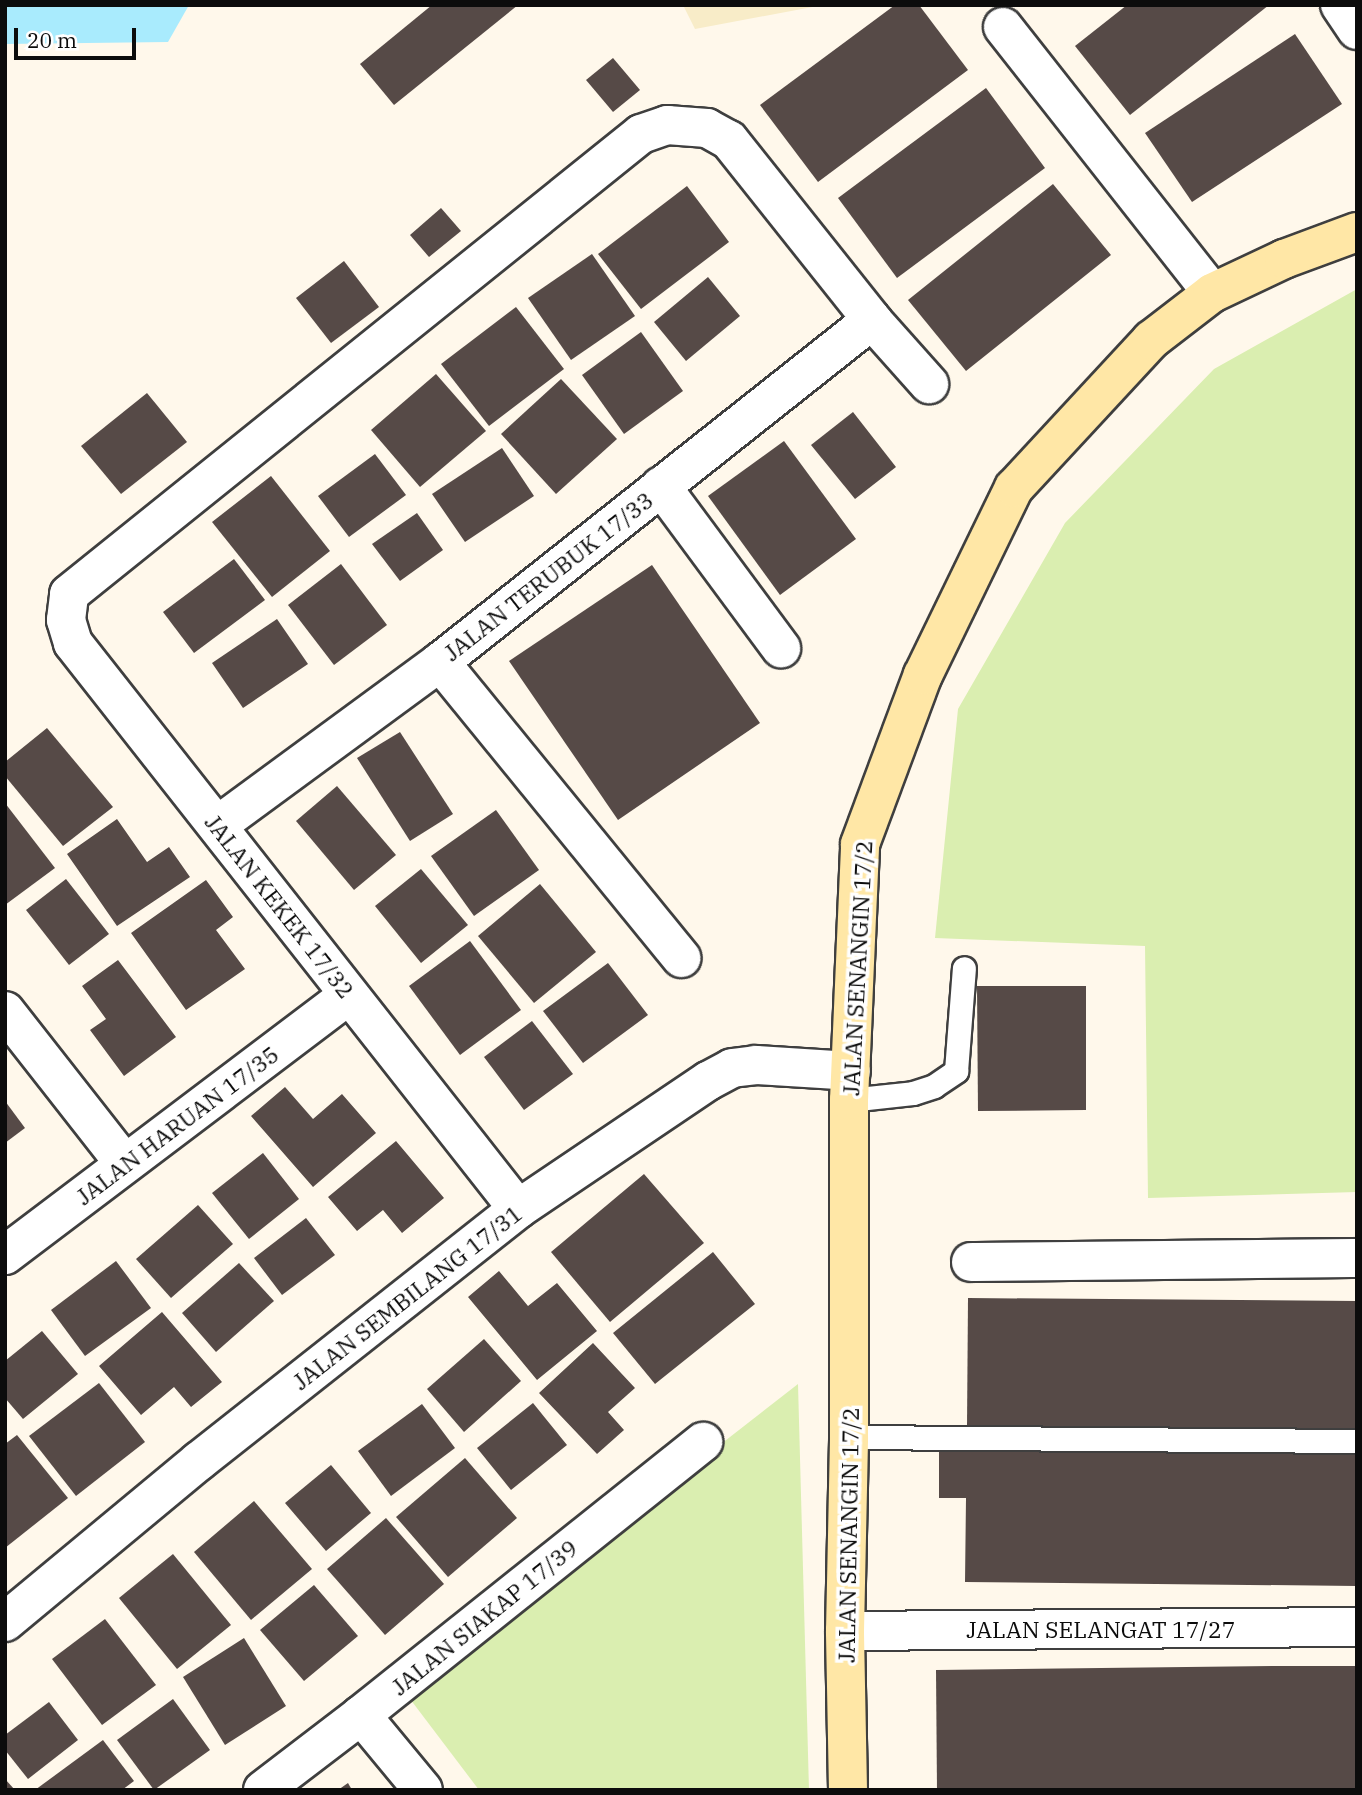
<!DOCTYPE html>
<html>
<head>
<meta charset="utf-8">
<style>
	body { margin:0 }
	#map { position:relative; width:1362px; height:1795px; overflow:hidden; background:#fff8eb; font-family:"IBM Plex Serif",serif }
	div>[style] { position:absolute }
	[style*='--x'] { left:calc(var(--x)*1px); top:calc(var(--y)*1px); width:calc(var(--w)*1px); rotate:calc(var(--a)*1deg) }
	.farmland>* { inset:0; background:#f8ecc8 }
	.green>* { inset:0; background:#daeeb0 }
	.water>* { inset:0; background:#a9ebfd }
	.building>* { inset:0; background:#564a47 }
	.roads { filter:drop-shadow(2px 0 #3f3f3f) drop-shadow(-2px 0 #3f3f3f) drop-shadow(0 2px #3f3f3f) drop-shadow(0 -2px #3f3f3f) }
	.lane>* { height:23px; margin:-11.5px; padding:0 11.5px; transform-origin:11.5px; border-radius:11.5px; background:#fff }
	.street>* { height:38px; margin:-19px; padding:0 19px; transform-origin:19px; border-radius:19px; background:#fff }
	.secondary>* { height:38px; margin:-19px; padding:0 19px; transform-origin:19px; border-radius:19px; background:#ffe7a6 }
	span { translate:-50% -50%; white-space:nowrap; text-align:center; line-height:1.15; -webkit-text-stroke:7px #fff; paint-order:stroke }
	.street-label { font-size:23px; color:#0c0c0c }
	.frame { position:absolute; inset:0; border:7px solid #0c0c0c; pointer-events:none }
	.scale { position:absolute; left:14px; top:28px; width:122px; height:32px; box-sizing:border-box; border:4px solid #0c0c0c; border-top:0; padding-left:9px; font-size:21px; line-height:24px; white-space:nowrap; color:#0c0c0c; -webkit-text-stroke:5px #fff; paint-order:stroke }
</style>
</head>
<body>
<div id="map">
	<div class="farmland">
		<div style="clip-path:polygon(683px 5px,823px 5px,695px 29px)"></div>
	</div>
	<div class="green">
		<div style="clip-path:polygon(1357px 289px,1357px 1192px,1148px 1198px,1145px 946px,935px 938px,958px 709px,1065px 523px,1214px 369px)"></div>
		<div style="clip-path:polygon(798px 1384px,809px 1790px,479px 1790px,404px 1691px)"></div>
	</div>
	<div class="water">
		<div style="clip-path:polygon(5px 5px,189px 5px,168px 42px,5px 44px)"></div>
	</div>
	<div class="building">
		<div style="clip-path:polygon(432px 5px,518px 5px,394px 105px,360px 64px)"></div>
		<div style="clip-path:polygon(895px 5px,919px 5px,968px 70px,818px 182px,760px 105px)"></div>
		<div style="clip-path:polygon(1127px 5px,1269px 5px,1130px 115px,1075px 46px)"></div>
		<div style="clip-path:polygon(1295px 34px,1342px 104px,1192px 202px,1145px 133px)"></div>
		<div style="clip-path:polygon(613px 58px,640px 90px,613px 112px,586px 80px)"></div>
		<div style="clip-path:polygon(986px 88px,1045px 168px,897px 278px,838px 198px)"></div>
		<div style="clip-path:polygon(1053px 184px,1111px 255px,966px 371px,908px 300px)"></div>
		<div style="clip-path:polygon(687px 186px,729px 242px,641px 309px,598px 254px)"></div>
		<div style="clip-path:polygon(441px 208px,461px 231px,429px 257px,410px 235px)"></div>
		<div style="clip-path:polygon(592px 254px,635px 316px,571px 360px,528px 298px)"></div>
		<div style="clip-path:polygon(344px 261px,379px 307px,331px 343px,296px 298px)"></div>
		<div style="clip-path:polygon(708px 277px,740px 316px,686px 361px,654px 322px)"></div>
		<div style="clip-path:polygon(516px 307px,564px 369px,489px 426px,441px 364px)"></div>
		<div style="clip-path:polygon(641px 332px,683px 391px,624px 434px,582px 375px)"></div>
		<div style="clip-path:polygon(436px 374px,486px 431px,420px 487px,371px 430px)"></div>
		<div style="clip-path:polygon(561px 379px,617px 439px,556px 494px,501px 434px)"></div>
		<div style="clip-path:polygon(147px 393px,187px 442px,121px 494px,81px 446px)"></div>
		<div style="clip-path:polygon(853px 412px,896px 467px,855px 499px,811px 445px)"></div>
		<div style="clip-path:polygon(784px 441px,856px 539px,780px 595px,708px 496px)"></div>
		<div style="clip-path:polygon(502px 448px,534px 496px,465px 542px,432px 494px)"></div>
		<div style="clip-path:polygon(375px 454px,406px 495px,349px 537px,318px 496px)"></div>
		<div style="clip-path:polygon(271px 476px,330px 551px,272px 597px,212px 522px)"></div>
		<div style="clip-path:polygon(417px 513px,443px 550px,400px 581px,372px 544px)"></div>
		<div style="clip-path:polygon(234px 559px,265px 600px,194px 653px,163px 612px)"></div>
		<div style="clip-path:polygon(341px 564px,387px 625px,334px 665px,288px 605px)"></div>
		<div style="clip-path:polygon(652px 565px,760px 723px,618px 820px,509px 661px)"></div>
		<div style="clip-path:polygon(277px 619px,308px 664px,243px 708px,212px 663px)"></div>
		<div style="clip-path:polygon(47px 728px,113px 807px,63px 846px,5px 776px,5px 762px)"></div>
		<div style="clip-path:polygon(400px 732px,453px 814px,410px 841px,357px 758px)"></div>
		<div style="clip-path:polygon(337px 786px,396px 855px,354px 890px,296px 821px)"></div>
		<div style="clip-path:polygon(5px 803px,55px 868px,5px 905px)"></div>
		<div style="clip-path:polygon(496px 810px,539px 870px,474px 916px,431px 856px)"></div>
		<div style="clip-path:polygon(117px 819px,147px 862px,169px 847px,190px 877px,117px 926px,67px 854px)"></div>
		<div style="clip-path:polygon(421px 869px,468px 925px,421px 963px,375px 906px)"></div>
		<div style="clip-path:polygon(66px 879px,109px 934px,69px 965px,26px 910px)"></div>
		<div style="clip-path:polygon(206px 880px,233px 917px,216px 930px,245px 969px,186px 1010px,131px 933px)"></div>
		<div style="clip-path:polygon(540px 884px,596px 952px,534px 1003px,478px 936px)"></div>
		<div style="clip-path:polygon(470px 941px,521px 1010px,460px 1055px,409px 986px)"></div>
		<div style="clip-path:polygon(118px 960px,176px 1037px,124px 1076px,90px 1030px,106px 1019px,82px 986px)"></div>
		<div style="clip-path:polygon(608px 963px,648px 1015px,583px 1063px,543px 1011px)"></div>
		<div style="clip-path:polygon(977px 986px,1086px 986px,1086px 1110px,978px 1111px)"></div>
		<div style="clip-path:polygon(532px 1021px,573px 1074px,524px 1110px,484px 1057px)"></div>
		<div style="clip-path:polygon(285px 1087px,313px 1119px,342px 1094px,376px 1133px,313px 1187px,251px 1116px)"></div>
		<div style="clip-path:polygon(5px 1101px,25px 1128px,5px 1143px)"></div>
		<div style="clip-path:polygon(396px 1141px,444px 1198px,402px 1233px,383px 1210px,357px 1231px,328px 1197px)"></div>
		<div style="clip-path:polygon(263px 1153px,299px 1199px,249px 1239px,212px 1193px)"></div>
		<div style="clip-path:polygon(644px 1174px,704px 1243px,610px 1322px,551px 1252px)"></div>
		<div style="clip-path:polygon(198px 1205px,233px 1244px,171px 1298px,136px 1259px)"></div>
		<div style="clip-path:polygon(306px 1218px,335px 1255px,282px 1295px,254px 1258px)"></div>
		<div style="clip-path:polygon(713px 1252px,755px 1304px,655px 1384px,613px 1333px)"></div>
		<div style="clip-path:polygon(116px 1261px,151px 1308px,85px 1356px,51px 1310px)"></div>
		<div style="clip-path:polygon(239px 1263px,274px 1301px,216px 1352px,182px 1313px)"></div>
		<div style="clip-path:polygon(499px 1271px,528px 1306px,557px 1283px,597px 1331px,537px 1380px,468px 1297px)"></div>
		<div style="clip-path:polygon(968px 1298px,1357px 1301px,1357px 1429px,967px 1426px)"></div>
		<div style="clip-path:polygon(162px 1312px,222px 1382px,191px 1407px,174px 1387px,141px 1415px,99px 1366px)"></div>
		<div style="clip-path:polygon(42px 1331px,78px 1374px,23px 1419px,5px 1398px,5px 1361px)"></div>
		<div style="clip-path:polygon(484px 1339px,521px 1381px,464px 1432px,427px 1389px)"></div>
		<div style="clip-path:polygon(593px 1343px,635px 1388px,608px 1412px,624px 1430px,597px 1454px,539px 1393px)"></div>
		<div style="clip-path:polygon(99px 1383px,145px 1442px,76px 1496px,29px 1436px)"></div>
		<div style="clip-path:polygon(533px 1403px,567px 1445px,511px 1490px,477px 1448px)"></div>
		<div style="clip-path:polygon(422px 1404px,455px 1448px,391px 1496px,358px 1451px)"></div>
		<div style="clip-path:polygon(17px 1435px,68px 1498px,5px 1548px,5px 1444px)"></div>
		<div style="clip-path:polygon(939px 1450px,1357px 1454px,1357px 1586px,965px 1582px,966px 1498px,939px 1498px)"></div>
		<div style="clip-path:polygon(465px 1458px,517px 1518px,448px 1577px,396px 1517px)"></div>
		<div style="clip-path:polygon(331px 1465px,371px 1513px,326px 1551px,285px 1503px)"></div>
		<div style="clip-path:polygon(254px 1501px,312px 1569px,251px 1620px,194px 1552px)"></div>
		<div style="clip-path:polygon(386px 1518px,444px 1584px,385px 1635px,327px 1569px)"></div>
		<div style="clip-path:polygon(173px 1554px,231px 1625px,177px 1669px,119px 1598px)"></div>
		<div style="clip-path:polygon(314px 1585px,358px 1636px,304px 1681px,260px 1630px)"></div>
		<div style="clip-path:polygon(105px 1619px,156px 1685px,102px 1725px,52px 1659px)"></div>
		<div style="clip-path:polygon(244px 1638px,286px 1706px,225px 1745px,183px 1677px)"></div>
		<div style="clip-path:polygon(1273px 1666px,1357px 1666px,1357px 1790px,937px 1790px,936px 1670px)"></div>
		<div style="clip-path:polygon(173px 1699px,210px 1750px,154px 1790px,117px 1740px)"></div>
		<div style="clip-path:polygon(49px 1702px,78px 1740px,28px 1779px,5px 1750px,5px 1735px)"></div>
		<div style="clip-path:polygon(103px 1740px,134px 1781px,122px 1790px,35px 1790px)"></div>
		<div style="clip-path:polygon(5px 1779px,15px 1790px,5px 1790px)"></div>
		<div style="clip-path:polygon(348px 1783px,352px 1790px,338px 1790px)"></div>
	</div>
	<div class="roads">
		<div class="lane">
			<div style="--x:849;--y:1100;--w:64;--a:-6.2"></div>
			<div style="--x:913;--y:1093;--w:22;--a:-18"></div>
			<div style="--x:934;--y:1086;--w:27;--a:-34"></div>
			<div style="--x:956;--y:1071;--w:103;--a:-85.6"></div>
			<div style="--x:849;--y:1437;--w:508;--a:0.45"></div>
		</div>
		<div class="street">
			<div style="--x:1340;--y:5;--w:30;--a:56"></div>
			<div style="--x:1003;--y:27;--w:338;--a:51.8"></div>
			<div style="--x:661;--y:486;--w:202;--a:53.5"></div>
			<div style="--x:440;--y:662;--w:382;--a:50.8"></div>
			<div style="--x:218;--y:825;--w:275;--a:-36.3"></div>
			<div style="--x:440;--y:662;--w:551;--a:-38.37"></div>
			<div style="--x:5;--y:1011;--w:194;--a:51.9"></div>
			<div style="--x:518;--y:1209;--w:720;--a:-128.18"></div>
			<div style="--x:73;--y:643;--w:24;--a:-107"></div>
			<div style="--x:66;--y:620;--w:26;--a:-83"></div>
			<div style="--x:69;--y:594;--w:734;--a:-38.81"></div>
			<div style="--x:641;--y:134;--w:28;--a:-19"></div>
			<div style="--x:667;--y:125;--w:40;--a:4.3"></div>
			<div style="--x:707;--y:128;--w:25;--a:29"></div>
			<div style="--x:729;--y:140;--w:230;--a:51.5"></div>
			<div style="--x:872;--y:320;--w:86;--a:48.3"></div>
			<div style="--x:5;--y:1255;--w:430;--a:-37.1"></div>
			<div style="--x:971;--y:1262;--w:386;--a:-0.6"></div>
			<div style="--x:5;--y:1622;--w:252;--a:-39.7"></div>
			<div style="--x:199;--y:1461;--w:407;--a:-38.3"></div>
			<div style="--x:518;--y:1209;--w:229;--a:-34"></div>
			<div style="--x:708;--y:1081;--w:27;--a:-28"></div>
			<div style="--x:732;--y:1068;--w:24;--a:-7"></div>
			<div style="--x:756;--y:1065;--w:95;--a:3.6"></div>
			<div style="--x:845;--y:1631;--w:512;--a:-0.45"></div>
			<div style="--x:361;--y:1715;--w:97;--a:50.4"></div>
			<div style="--x:263;--y:1790;--w:123;--a:-37.4"></div>
			<div style="--x:361;--y:1715;--w:438;--a:-38.6"></div>
		</div>
		<div class="secondary">
			<div style="--x:848;--y:1790;--w:159;--a:-91.1"></div>
			<div style="--x:845;--y:1631;--w:194;--a:-88.8"></div>
			<div style="--x:849;--y:1437;--w:337;--a:-90"></div>
			<div style="--x:849;--y:1100;--w:256;--a:-87.5"></div>
			<div style="--x:860;--y:844;--w:180;--a:-69.6"></div>
			<div style="--x:923;--y:675;--w:208;--a:-64.1"></div>
			<div style="--x:1014;--y:488;--w:202;--a:-47.2"></div>
			<div style="--x:1151;--y:340;--w:77;--a:-37.6"></div>
			<div style="--x:1212;--y:293;--w:80;--a:-25.3"></div>
			<div style="--x:1284;--y:259;--w:78;--a:-20.3"></div>
		</div>
	</div>
	<div class="street-label">
		<span style="left:548px;top:576px;rotate:-38deg">JALAN TERUBUK 17/33</span>
		<span style="left:280px;top:906px;rotate:52deg">JALAN KEKEK 17/32</span>
		<span style="left:857px;top:968px;rotate:-87deg">JALAN SENANGIN 17/2</span>
		<span style="left:177px;top:1125px;rotate:-37deg">JALAN HARUAN 17/35</span>
		<span style="left:407px;top:1297px;rotate:-38deg">JALAN SEMBILANG 17/31</span>
		<span style="left:848px;top:1535px;rotate:-89deg">JALAN SENANGIN 17/2</span>
		<span style="left:484px;top:1617px;rotate:-39deg">JALAN SIAKAP 17/39</span>
		<span style="left:1101px;top:1629px">JALAN SELANGAT 17/27</span>
	</div>
	<div class="frame"></div>
	<div class="scale">20 m</div>
</div>
</body>
</html>
